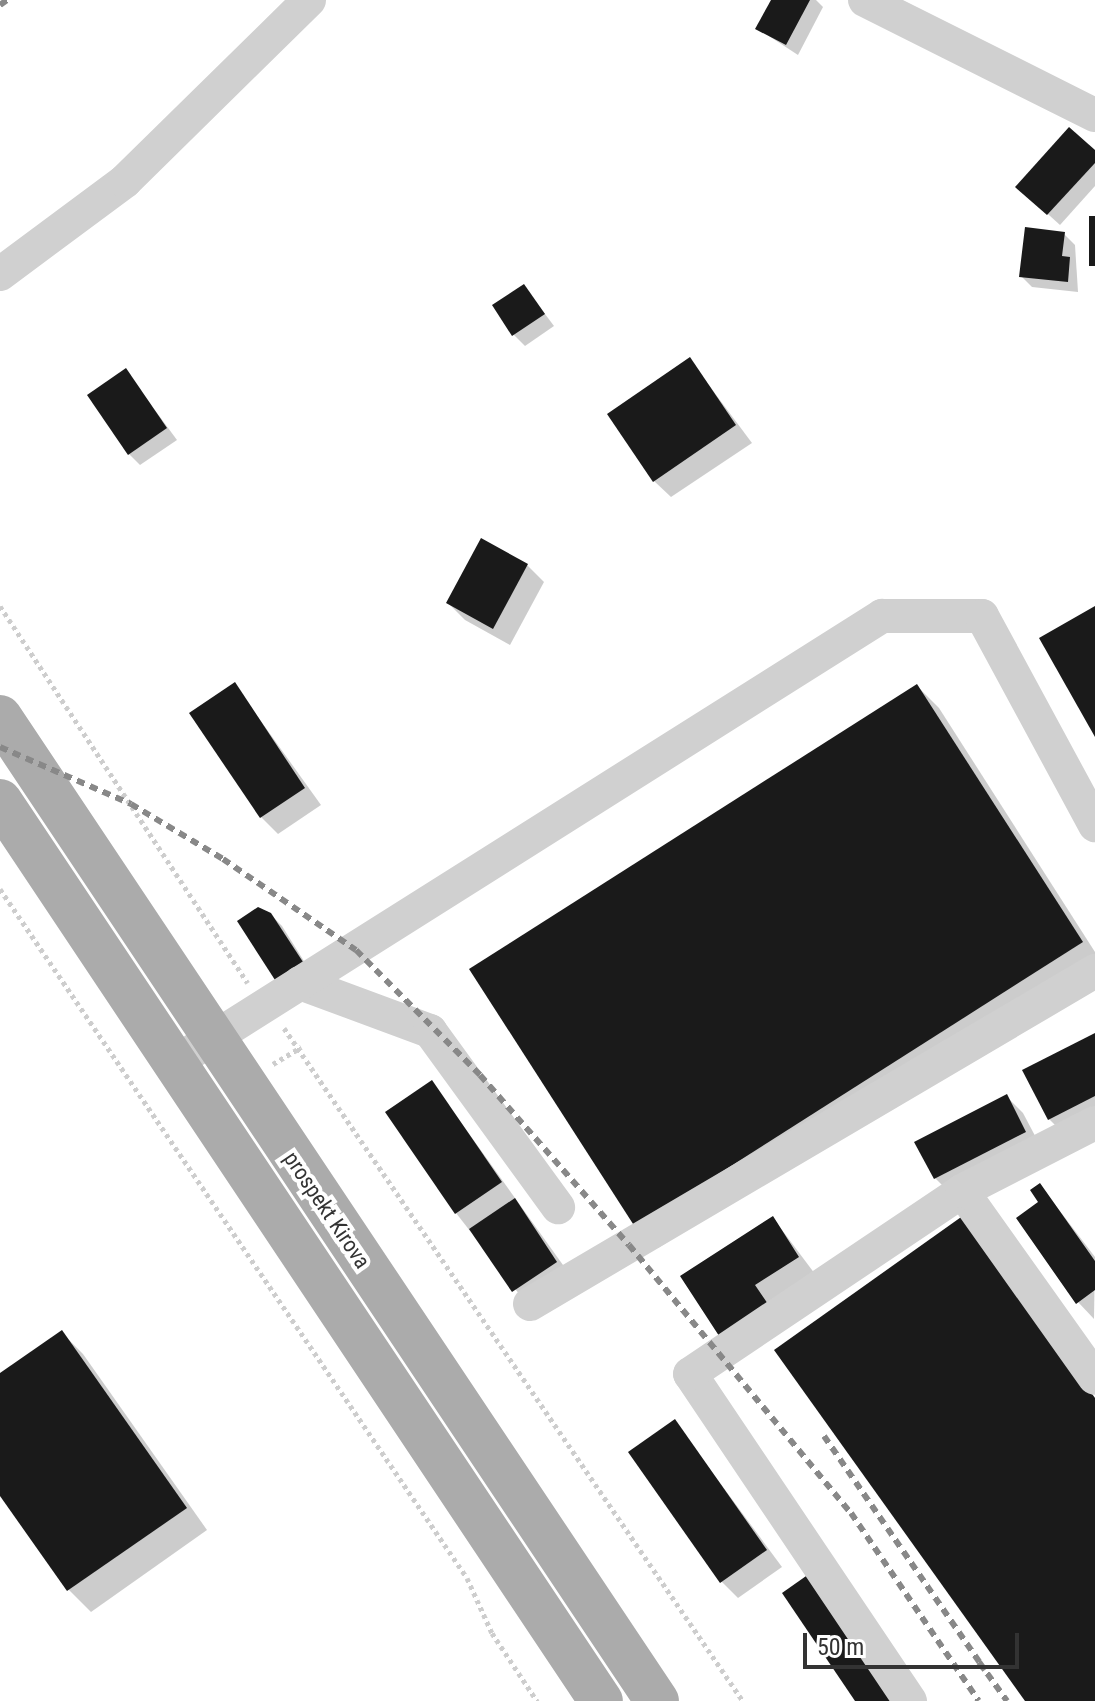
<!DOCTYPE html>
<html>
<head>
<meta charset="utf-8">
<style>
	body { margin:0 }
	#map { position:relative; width:1095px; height:1701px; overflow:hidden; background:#fff; font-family:"Roboto Condensed",sans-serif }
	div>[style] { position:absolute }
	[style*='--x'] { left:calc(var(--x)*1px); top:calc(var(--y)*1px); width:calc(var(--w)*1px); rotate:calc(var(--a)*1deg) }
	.shadow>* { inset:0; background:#0003 }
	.building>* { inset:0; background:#1a1a1a }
	.path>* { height:5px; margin-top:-2.5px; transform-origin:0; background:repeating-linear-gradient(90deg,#cdcdcd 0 4px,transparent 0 8px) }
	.minor>* { height:34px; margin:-17px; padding:0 17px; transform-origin:17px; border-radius:17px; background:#d0d0d0 }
	.major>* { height:44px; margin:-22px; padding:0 22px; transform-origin:22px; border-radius:22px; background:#ababab }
	.rail>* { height:6px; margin-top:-3px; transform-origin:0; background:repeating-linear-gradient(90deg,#888 0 8px,transparent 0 14px) }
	span { translate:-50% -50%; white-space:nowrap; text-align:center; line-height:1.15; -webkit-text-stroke:8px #fff; paint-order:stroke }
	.street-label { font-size:22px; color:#333 }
	.scale { position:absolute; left:803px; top:1633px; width:216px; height:36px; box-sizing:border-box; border:4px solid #333; border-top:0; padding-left:10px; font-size:24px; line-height:28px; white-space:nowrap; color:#333; -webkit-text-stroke:6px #fff; paint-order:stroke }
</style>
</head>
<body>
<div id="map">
	<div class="shadow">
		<div style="clip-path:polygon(773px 0,816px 0,823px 7px,798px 55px,758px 29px)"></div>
		<div style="clip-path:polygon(1095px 153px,1095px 186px,1060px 225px,1029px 197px)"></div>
		<div style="clip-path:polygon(1064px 234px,1075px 245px,1078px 292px,1032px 287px,1021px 276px)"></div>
		<div style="clip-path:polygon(524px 286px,554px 326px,525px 346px,514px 335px)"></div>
		<div style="clip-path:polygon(690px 360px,752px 443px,671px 497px,654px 481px)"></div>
		<div style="clip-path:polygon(126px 371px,177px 440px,140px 465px,129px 454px)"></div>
		<div style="clip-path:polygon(527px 565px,544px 582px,510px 645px,465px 620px,448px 603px)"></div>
		<div style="clip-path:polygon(235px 685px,321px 805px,278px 834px,261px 817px)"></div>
		<div style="clip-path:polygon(917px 686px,939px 708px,1095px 952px,1095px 970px,658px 1248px)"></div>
		<div style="clip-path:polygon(270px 914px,282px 926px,312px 974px,239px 921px)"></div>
		<div style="clip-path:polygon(1095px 1035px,1095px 1121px,1066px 1136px,1049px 1119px)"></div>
		<div style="clip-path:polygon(432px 1082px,573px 1279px,530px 1308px,456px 1213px)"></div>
		<div style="clip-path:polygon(1006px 1096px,1023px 1113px,1042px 1149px,952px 1195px,935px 1178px)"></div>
		<div style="clip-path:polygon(1040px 1185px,1095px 1257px,1094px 1319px,1078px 1302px)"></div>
		<div style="clip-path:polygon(773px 1218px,815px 1274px,725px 1341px)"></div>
		<div style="clip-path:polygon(61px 1332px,83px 1354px,207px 1530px,91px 1612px,69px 1590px,0 1493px,0 1375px)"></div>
		<div style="clip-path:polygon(675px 1422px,782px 1567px,738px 1598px,721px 1581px)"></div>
	</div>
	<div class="building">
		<div style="clip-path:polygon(771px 0,810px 0,786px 45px,755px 29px)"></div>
		<div style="clip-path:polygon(1069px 127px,1095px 150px,1095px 163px,1047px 215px,1015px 187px)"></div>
		<div style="clip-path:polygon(1089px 216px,1095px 216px,1095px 266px,1089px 266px)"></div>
		<div style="clip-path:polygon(1025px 227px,1065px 232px,1062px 256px,1070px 257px,1068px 282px,1019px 277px)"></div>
		<div style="clip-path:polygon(524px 284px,545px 314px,512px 336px,492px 305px)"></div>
		<div style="clip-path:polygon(690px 357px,736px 425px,653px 482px,607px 414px)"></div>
		<div style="clip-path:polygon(126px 368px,167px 428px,128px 455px,87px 395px)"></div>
		<div style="clip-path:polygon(481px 538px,528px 564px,493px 629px,446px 603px)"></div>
		<div style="clip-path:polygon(1095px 606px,1095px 737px,1039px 638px)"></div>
		<div style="clip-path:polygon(235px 682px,305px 788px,260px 818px,189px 713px)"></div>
		<div style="clip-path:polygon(917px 684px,1083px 942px,635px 1227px,469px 969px)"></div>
		<div style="clip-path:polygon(258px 907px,271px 913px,303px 962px,275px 980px,237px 921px)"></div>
		<div style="clip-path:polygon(1095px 1033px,1095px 1096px,1048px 1120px,1022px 1070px)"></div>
		<div style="clip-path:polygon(432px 1080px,502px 1182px,455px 1214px,385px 1112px)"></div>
		<div style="clip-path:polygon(1007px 1094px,1026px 1132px,934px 1179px,914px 1142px)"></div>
		<div style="clip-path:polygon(1040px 1183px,1095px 1261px,1095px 1290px,1076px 1304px,1016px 1218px,1038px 1202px,1030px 1190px)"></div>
		<div style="clip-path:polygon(515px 1198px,557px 1262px,512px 1292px,469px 1229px)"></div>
		<div style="clip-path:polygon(964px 1215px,1095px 1398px,1095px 1701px,1025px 1701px,774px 1350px)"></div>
		<div style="clip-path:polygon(773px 1216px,799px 1257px,755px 1285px,772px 1310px,723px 1342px,680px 1276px)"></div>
		<div style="clip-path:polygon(62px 1330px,187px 1508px,67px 1591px,0 1496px,0 1373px)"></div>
		<div style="clip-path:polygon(675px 1419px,767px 1550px,720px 1583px,628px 1452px)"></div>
		<div style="clip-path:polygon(826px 1562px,921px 1701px,855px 1701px,782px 1593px)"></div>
	</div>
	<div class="path">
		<div style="--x:0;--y:606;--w:451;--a:56.7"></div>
		<div style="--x:0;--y:889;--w:832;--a:55.87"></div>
		<div style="--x:467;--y:1578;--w:60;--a:65.6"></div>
		<div style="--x:492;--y:1633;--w:82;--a:56.5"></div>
		<div style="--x:284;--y:1028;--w:815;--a:55.71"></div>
		<div style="--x:273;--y:1064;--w:33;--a:-31"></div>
	</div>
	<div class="minor">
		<div style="--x:865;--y:0;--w:257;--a:26.6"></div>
		<div style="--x:0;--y:274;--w:156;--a:-36.6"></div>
		<div style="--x:125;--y:181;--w:258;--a:-44.5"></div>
		<div style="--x:300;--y:983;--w:139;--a:20.3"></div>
		<div style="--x:430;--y:1031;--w:218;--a:54"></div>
		<div style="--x:177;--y:1061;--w:834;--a:-32.26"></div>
		<div style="--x:882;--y:616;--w:100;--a:0"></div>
		<div style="--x:982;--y:616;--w:238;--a:61.6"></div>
		<div style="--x:962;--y:1191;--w:229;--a:54.6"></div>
		<div style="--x:530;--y:1304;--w:656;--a:-30.51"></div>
		<div style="--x:910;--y:1701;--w:394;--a:-123.9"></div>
		<div style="--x:690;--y:1374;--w:328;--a:-33.9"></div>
		<div style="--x:962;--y:1191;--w:149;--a:-27.1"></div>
	</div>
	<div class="major">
		<div style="--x:0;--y:717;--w:1183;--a:56.27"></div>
		<div style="--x:0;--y:801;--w:1082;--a:56.27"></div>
	</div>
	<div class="rail">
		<div style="--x:0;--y:5;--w:9;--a:-36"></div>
		<div style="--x:0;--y:747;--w:143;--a:23.5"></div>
		<div style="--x:131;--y:804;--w:107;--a:30.9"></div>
		<div style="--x:223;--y:859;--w:161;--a:34.4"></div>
		<div style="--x:356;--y:950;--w:176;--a:45.2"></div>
		<div style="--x:480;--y:1075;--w:226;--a:48.8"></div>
		<div style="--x:629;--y:1245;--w:348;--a:50.4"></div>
		<div style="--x:851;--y:1513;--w:227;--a:55.8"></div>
		<div style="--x:824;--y:1436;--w:284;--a:55.5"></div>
		<div style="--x:979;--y:1662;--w:48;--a:54.3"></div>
	</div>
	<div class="street-label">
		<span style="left:327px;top:1210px;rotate:56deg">prospekt Kirova</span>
	</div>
	<div class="scale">50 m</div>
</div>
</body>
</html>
